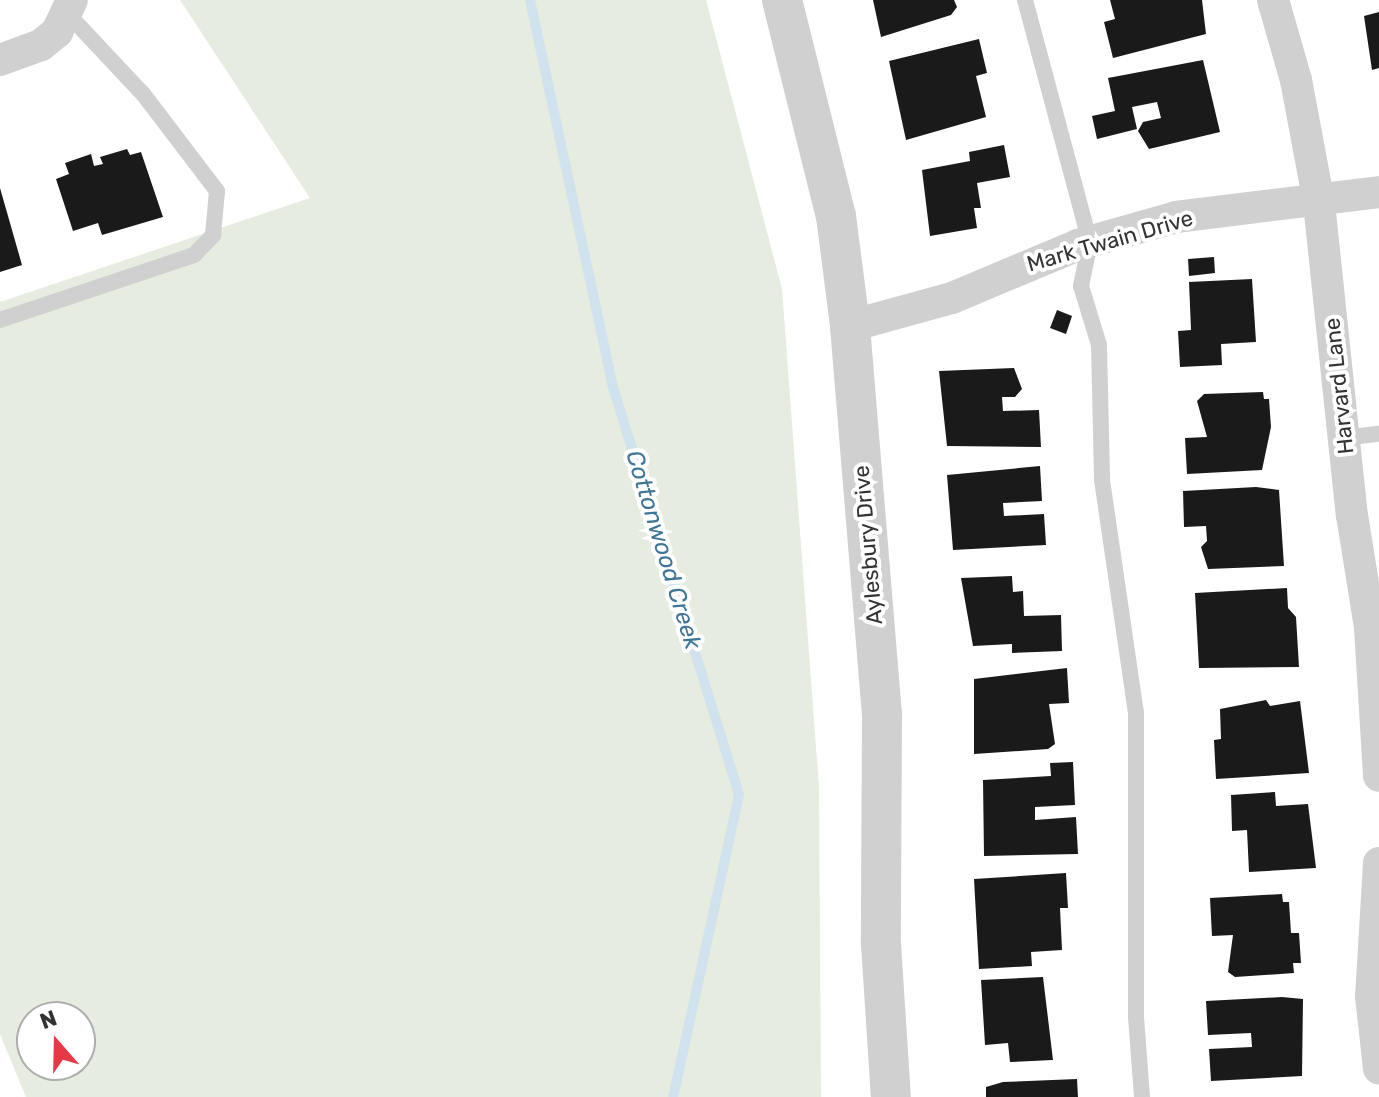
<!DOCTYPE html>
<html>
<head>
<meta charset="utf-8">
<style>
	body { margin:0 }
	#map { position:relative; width:1379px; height:1097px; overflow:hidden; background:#fff; font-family:Rubik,sans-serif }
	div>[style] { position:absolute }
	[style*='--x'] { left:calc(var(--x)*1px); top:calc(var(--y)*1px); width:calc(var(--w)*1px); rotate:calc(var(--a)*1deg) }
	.green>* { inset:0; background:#e6ecdf }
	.stream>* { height:10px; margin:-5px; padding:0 5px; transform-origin:5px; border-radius:5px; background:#cfe2ee }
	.building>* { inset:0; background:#1a1a1a }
	.service>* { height:16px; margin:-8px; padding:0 8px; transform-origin:8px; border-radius:8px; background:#d0d0d0 }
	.minor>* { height:32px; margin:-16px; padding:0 16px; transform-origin:16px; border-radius:16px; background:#d0d0d0 }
	.tertiary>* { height:40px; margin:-20px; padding:0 20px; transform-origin:20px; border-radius:20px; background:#d0d0d0 }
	span { translate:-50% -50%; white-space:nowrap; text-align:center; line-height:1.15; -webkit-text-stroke:8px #fff; paint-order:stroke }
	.street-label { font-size:22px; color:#333 }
	.water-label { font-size:24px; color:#3f7597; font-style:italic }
	.north { position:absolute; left:16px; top:1001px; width:80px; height:80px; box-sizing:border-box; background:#fff; border:2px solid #adadad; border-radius:50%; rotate:340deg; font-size:22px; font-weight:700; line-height:32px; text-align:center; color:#333 }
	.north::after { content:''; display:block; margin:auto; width:28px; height:36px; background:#e63946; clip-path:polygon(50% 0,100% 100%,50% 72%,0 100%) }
</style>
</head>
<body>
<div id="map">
	<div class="green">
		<div style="clip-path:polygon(evenodd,180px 0,706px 0,782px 289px,819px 788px,821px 1097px,26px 1097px,0 1034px,0 302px,310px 198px,180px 0,32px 1017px,80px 1017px,80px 1065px,32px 1065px,32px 1017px)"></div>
	</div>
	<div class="stream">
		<div style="--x:530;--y:0;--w:393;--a:77.9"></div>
		<div style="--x:612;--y:384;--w:430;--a:72.8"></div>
		<div style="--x:739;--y:795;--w:309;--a:102.3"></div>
	</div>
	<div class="building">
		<div style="clip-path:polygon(873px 0,954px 0,957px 7px,951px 15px,881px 37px)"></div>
		<div style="clip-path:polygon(1110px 0,1202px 0,1206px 34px,1113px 58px,1104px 22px,1115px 19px)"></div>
		<div style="clip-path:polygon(1379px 12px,1379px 68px,1372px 70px,1364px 16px)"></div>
		<div style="clip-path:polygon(979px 39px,987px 73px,976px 76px,986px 117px,906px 140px,889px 61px)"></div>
		<div style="clip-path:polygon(1203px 60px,1220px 132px,1149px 149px,1138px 131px,1143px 122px,1161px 118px,1157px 102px,1132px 107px,1137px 129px,1097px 139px,1092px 116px,1115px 111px,1108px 78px)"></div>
		<div style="clip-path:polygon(1004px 145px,1010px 177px,977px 183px,981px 208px,974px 208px,977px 228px,930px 236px,922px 170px,970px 161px,969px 152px)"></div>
		<div style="clip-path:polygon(127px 149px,130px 155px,141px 152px,163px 217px,102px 235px,98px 223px,73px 231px,56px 179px,69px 174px,65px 163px,91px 154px,94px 166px,103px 164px,100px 157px)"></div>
		<div style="clip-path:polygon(0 188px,22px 265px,0 272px)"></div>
		<div style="clip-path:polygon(1214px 257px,1215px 273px,1189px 276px,1188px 259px)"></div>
		<div style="clip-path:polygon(1252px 279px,1256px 342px,1221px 344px,1222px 365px,1180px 367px,1178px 331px,1191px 330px,1189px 282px)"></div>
		<div style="clip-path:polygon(1057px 310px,1072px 316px,1066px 334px,1050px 328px)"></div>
		<div style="clip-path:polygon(1014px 368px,1022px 389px,1015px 397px,1002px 397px,1003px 411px,1039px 410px,1041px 447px,947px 446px,939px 371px)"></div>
		<div style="clip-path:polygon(1263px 392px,1264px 399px,1269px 399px,1271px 427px,1262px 470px,1187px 474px,1185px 438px,1207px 437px,1197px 401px,1204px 394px)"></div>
		<div style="clip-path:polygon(1040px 466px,1042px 501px,1003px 503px,1004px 516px,1044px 514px,1046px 545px,953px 550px,947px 475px)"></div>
		<div style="clip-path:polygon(1256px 487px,1279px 490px,1284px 566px,1208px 569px,1201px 547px,1207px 541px,1206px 526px,1184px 527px,1183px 491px)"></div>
		<div style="clip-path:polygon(1012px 576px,1013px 592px,1023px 591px,1024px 616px,1061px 615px,1062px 651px,1012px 653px,1012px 644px,973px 646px,961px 578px)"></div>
		<div style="clip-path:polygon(1287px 588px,1288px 608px,1296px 617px,1299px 667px,1199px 668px,1195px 593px)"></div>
		<div style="clip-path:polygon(1067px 668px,1069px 703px,1049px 704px,1055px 744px,1048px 749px,974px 754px,974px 679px)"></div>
		<div style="clip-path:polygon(1266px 700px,1270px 706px,1300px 701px,1309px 773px,1216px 779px,1214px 740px,1221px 739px,1220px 709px)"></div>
		<div style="clip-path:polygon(1073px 762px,1075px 805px,1035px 807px,1035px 820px,1076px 817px,1078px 854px,984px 856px,983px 780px,1051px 776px,1050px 763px)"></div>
		<div style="clip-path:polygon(1275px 792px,1276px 806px,1308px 804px,1316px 868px,1249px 872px,1247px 830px,1232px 831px,1231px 795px)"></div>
		<div style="clip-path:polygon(1066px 873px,1068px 908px,1060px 908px,1062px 950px,1031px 952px,1032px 966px,979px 969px,974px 879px)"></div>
		<div style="clip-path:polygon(1282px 894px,1283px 902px,1289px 902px,1291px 933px,1299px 933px,1301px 963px,1293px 963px,1294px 973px,1235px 977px,1228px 972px,1233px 935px,1212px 936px,1210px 898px)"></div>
		<div style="clip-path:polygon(1043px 977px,1053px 1060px,1010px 1062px,1008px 1043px,985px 1045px,981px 980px)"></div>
		<div style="clip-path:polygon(1282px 997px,1303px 999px,1302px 1076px,1211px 1081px,1209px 1049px,1252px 1047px,1251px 1033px,1208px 1035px,1206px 1001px)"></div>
		<div style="clip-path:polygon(1077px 1079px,1078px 1097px,986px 1097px,986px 1087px,1003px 1082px)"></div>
	</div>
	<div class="service">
		<div style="--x:1025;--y:0;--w:251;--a:75"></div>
		<div style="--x:1090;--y:242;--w:45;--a:101.6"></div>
		<div style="--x:1081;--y:286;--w:62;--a:73"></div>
		<div style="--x:1099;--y:345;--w:135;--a:88.7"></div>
		<div style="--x:1102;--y:480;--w:235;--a:81.7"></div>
		<div style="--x:1136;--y:713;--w:304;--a:90"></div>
		<div style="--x:1136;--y:1017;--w:80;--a:85.7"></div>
		<div style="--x:0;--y:320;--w:205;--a:-18.5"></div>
		<div style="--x:194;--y:255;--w:28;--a:-46"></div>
		<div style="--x:213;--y:235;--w:44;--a:-84.8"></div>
		<div style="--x:217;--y:191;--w:122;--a:-127.3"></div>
		<div style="--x:143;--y:94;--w:110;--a:-133.2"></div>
		<div style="--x:1344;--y:438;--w:35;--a:-7"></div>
	</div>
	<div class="minor">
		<div style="--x:1273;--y:0;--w:83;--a:74"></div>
		<div style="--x:1296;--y:80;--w:125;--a:79.4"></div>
		<div style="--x:1319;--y:203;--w:314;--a:84"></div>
		<div style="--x:1352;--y:515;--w:114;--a:80.9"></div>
		<div style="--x:1370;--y:628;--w:148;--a:86.5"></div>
		<div style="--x:0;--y:60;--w:44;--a:-20.1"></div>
		<div style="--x:41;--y:45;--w:21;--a:-39"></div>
		<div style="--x:57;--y:32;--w:35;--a:-65"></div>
		<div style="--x:850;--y:326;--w:106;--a:-15.4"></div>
		<div style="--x:952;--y:298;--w:137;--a:-22.8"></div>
		<div style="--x:1078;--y:245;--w:102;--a:-15.9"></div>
		<div style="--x:1176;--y:217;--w:205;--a:-7"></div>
		<div style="--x:1379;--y:863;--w:133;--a:93.4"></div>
		<div style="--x:1371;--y:996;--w:73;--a:83.7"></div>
	</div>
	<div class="tertiary">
		<div style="--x:782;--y:0;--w:223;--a:76"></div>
		<div style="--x:836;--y:216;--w:111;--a:82.7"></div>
		<div style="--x:850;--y:326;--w:390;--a:85.3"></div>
		<div style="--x:882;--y:715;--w:229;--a:90.3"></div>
		<div style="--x:881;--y:944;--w:153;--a:86.3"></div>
	</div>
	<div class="street-label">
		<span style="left:1110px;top:241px;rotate:-16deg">Mark Twain Drive</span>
		<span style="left:1339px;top:386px;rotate:-96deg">Harvard Lane</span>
		<span style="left:868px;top:545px;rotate:-95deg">Aylesbury Drive</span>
	</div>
	<div class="water-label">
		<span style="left:663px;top:550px;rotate:73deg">Cottonwood Creek</span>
	</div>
	<div class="north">N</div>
</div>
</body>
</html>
